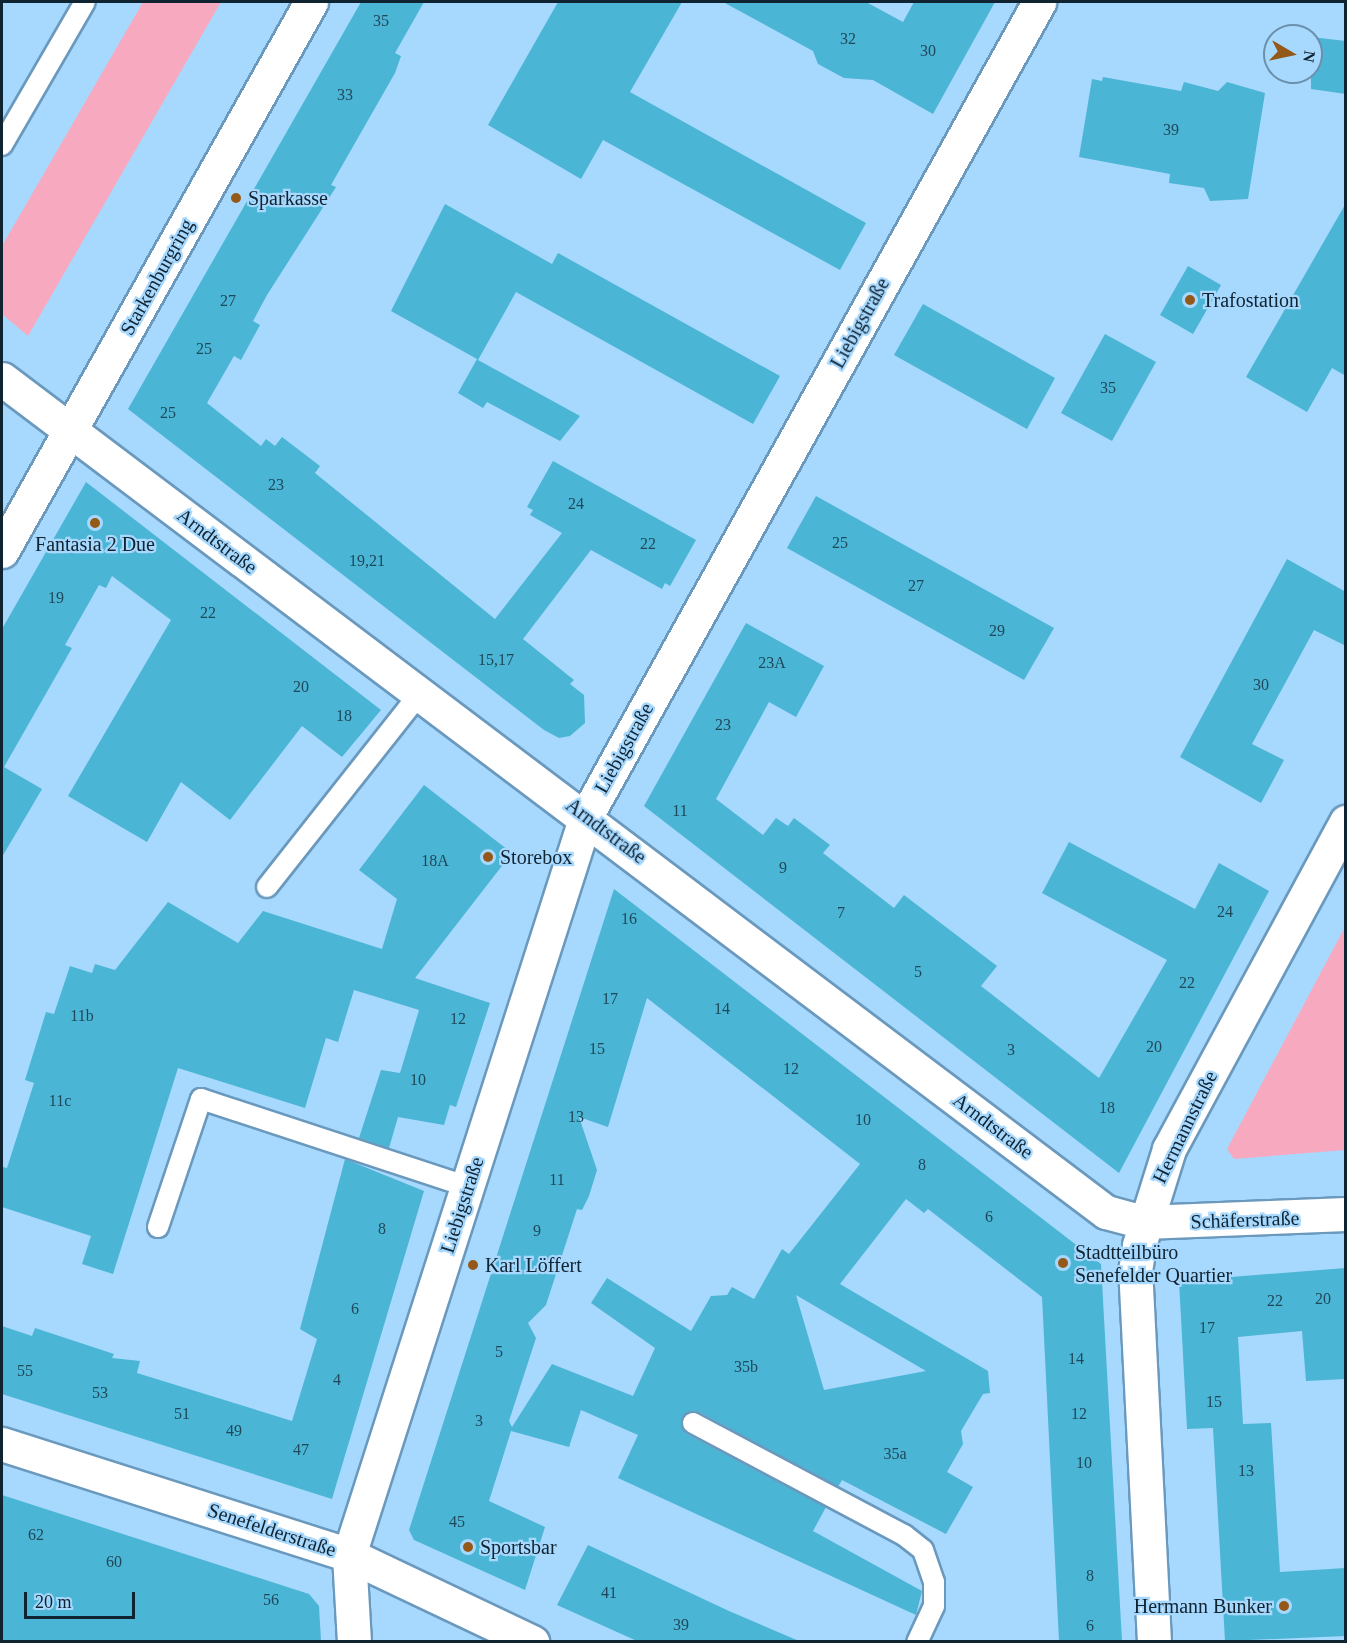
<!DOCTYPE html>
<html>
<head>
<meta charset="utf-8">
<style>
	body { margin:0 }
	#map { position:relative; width:1347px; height:1643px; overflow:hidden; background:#a7d8fe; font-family:"Times New Roman",serif }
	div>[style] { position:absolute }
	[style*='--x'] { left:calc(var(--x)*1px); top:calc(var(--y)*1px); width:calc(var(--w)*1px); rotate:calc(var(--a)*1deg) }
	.green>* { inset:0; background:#f7aabf }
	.building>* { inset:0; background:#4bb5d5 }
	.roads { filter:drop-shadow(2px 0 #6a99bd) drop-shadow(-2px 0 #6a99bd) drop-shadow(0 2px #6a99bd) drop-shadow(0 -2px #6a99bd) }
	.service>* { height:20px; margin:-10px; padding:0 10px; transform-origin:10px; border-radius:10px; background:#fff }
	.minor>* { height:33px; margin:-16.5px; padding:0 16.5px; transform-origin:16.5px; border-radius:16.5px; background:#fff }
	.tertiary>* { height:33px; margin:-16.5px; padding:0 16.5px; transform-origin:16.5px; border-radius:16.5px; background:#fff }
	.dots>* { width:16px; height:16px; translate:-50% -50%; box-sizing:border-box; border:3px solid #a7d8fe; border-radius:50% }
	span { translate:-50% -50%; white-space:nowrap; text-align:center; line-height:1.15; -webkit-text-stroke:4.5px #a7d8fe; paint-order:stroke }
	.number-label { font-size:16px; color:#1f485a }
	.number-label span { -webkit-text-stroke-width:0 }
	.poi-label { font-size:20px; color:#102331 }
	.left { translate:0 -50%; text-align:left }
	.right { translate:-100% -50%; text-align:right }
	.street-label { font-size:20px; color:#102331 }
	.frame { position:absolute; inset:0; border:3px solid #102331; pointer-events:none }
	.north { position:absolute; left:1263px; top:24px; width:60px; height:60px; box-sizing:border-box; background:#a7d8fe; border:2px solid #6b90ac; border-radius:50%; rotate:99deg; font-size:16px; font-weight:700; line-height:24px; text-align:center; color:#102331 }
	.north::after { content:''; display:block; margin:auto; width:21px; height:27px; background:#945819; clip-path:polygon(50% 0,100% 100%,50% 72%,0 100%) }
	.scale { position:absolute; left:24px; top:1592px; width:111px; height:27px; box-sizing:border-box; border:3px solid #102331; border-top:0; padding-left:8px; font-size:18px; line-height:21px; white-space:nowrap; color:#102331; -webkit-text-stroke:4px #a7d8fe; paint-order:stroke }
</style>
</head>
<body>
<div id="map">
	<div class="green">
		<div style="clip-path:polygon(143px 2px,221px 2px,28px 336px,2px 314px,2px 246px)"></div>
		<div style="clip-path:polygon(1345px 927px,1345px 1150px,1234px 1159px,1227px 1149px)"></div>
	</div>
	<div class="building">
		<div style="clip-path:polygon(361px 2px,424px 2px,395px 53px,401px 56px,395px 73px,331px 185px,336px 187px,267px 295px,253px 321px,260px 325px,241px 360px,234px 356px,207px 403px,261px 446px,266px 439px,275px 446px,282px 437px,320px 466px,315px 473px,495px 619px,562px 533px,530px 515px,533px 510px,527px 507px,553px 461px,696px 540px,670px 586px,665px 583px,662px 589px,591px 550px,523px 639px,574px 680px,570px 684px,584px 695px,585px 723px,570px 736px,559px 738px,544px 730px,128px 409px)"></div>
		<div style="clip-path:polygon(558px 2px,682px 2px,630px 92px,866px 223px,840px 270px,603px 140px,581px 179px,488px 125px)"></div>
		<div style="clip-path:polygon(723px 2px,866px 2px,903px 22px,914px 2px,995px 2px,933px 114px,873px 80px,844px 78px,818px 64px,813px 51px)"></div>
		<div style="clip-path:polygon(1311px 37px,1346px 41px,1346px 94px,1311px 89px)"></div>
		<div style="clip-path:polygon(1103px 77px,1181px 91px,1184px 82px,1218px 91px,1227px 82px,1265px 93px,1248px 199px,1210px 201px,1204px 188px,1169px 183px,1170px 174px,1079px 157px,1092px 79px,1102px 81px)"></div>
		<div style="clip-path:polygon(1346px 203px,1346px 376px,1332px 368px,1307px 412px,1246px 377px)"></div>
		<div style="clip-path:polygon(445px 204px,552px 264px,558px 253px,780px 376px,753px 424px,516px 292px,478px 360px,580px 416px,560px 441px,487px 402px,483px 408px,458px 393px,477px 359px,391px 311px)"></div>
		<div style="clip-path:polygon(1188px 266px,1221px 285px,1193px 334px,1160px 315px)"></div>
		<div style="clip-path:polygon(923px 304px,1055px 378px,1027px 429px,894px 355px)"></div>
		<div style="clip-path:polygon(1105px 334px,1156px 362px,1112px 441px,1061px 413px)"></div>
		<div style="clip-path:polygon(86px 482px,381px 710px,342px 757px,302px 726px,230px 820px,181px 782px,147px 842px,68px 796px,171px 620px,112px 576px,106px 588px,99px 585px,65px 645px,72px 648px,4px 767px,42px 789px,2px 857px,2px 629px)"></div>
		<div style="clip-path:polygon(816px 496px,1054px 628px,1024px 680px,787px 548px)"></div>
		<div style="clip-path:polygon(1287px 559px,1346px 592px,1346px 646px,1314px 630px,1252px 744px,1284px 760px,1261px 803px,1180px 757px)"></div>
		<div style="clip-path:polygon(746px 623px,824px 666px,796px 717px,769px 702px,716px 799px,763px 835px,776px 818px,788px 826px,794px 818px,830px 845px,823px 853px,894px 908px,904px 895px,997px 966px,981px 986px,1099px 1078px,1167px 960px,1042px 893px,1069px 842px,1195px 909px,1219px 863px,1269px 891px,1119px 1173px,644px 806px)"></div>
		<div style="clip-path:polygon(424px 785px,512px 853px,415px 978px,490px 1003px,456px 1107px,450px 1105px,444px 1125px,398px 1117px,389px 1148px,359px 1138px,381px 1070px,400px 1073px,419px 1010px,354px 990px,338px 1042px,326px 1038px,305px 1108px,178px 1068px,113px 1274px,82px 1264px,91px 1236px,2px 1207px,2px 1167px,7px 1168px,34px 1083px,25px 1080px,46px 1012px,54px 1014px,70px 966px,92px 973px,95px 964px,115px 970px,168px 902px,238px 943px,263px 911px,382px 949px,397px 899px,359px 870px)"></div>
		<div style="clip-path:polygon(evenodd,614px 889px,1101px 1264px,1122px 1641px,1059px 1641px,1042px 1297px,928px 1209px,924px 1213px,906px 1199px,840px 1284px,988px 1371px,990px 1393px,983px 1394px,961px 1431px,963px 1444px,947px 1472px,973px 1487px,946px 1534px,842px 1480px,838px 1487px,699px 1412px,687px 1413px,681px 1423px,687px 1434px,826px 1507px,813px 1531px,922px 1591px,916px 1615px,618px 1478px,638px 1435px,581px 1410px,569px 1447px,511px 1431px,489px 1501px,545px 1527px,525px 1590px,414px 1540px,409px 1530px,614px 889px,647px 998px,860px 1164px,789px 1254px,782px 1249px,754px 1299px,732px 1287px,727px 1295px,711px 1296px,691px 1331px,607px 1278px,591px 1303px,655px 1348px,633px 1396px,552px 1364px,512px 1427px,509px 1421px,536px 1338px,528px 1323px,546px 1305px,577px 1209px,582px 1210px,589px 1196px,597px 1170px,579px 1117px,608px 1127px,647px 998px,614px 889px,796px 1295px,926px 1371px,824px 1390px,796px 1295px)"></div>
		<div style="clip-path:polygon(345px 1159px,424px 1191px,332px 1499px,2px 1394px,2px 1326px,32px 1336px,35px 1328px,114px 1354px,112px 1358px,140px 1361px,137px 1373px,292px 1421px,317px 1339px,300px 1329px)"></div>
		<div style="clip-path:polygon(1346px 1268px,1346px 1379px,1306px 1381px,1302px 1331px,1238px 1337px,1243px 1424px,1271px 1423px,1280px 1572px,1346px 1568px,1346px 1636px,1225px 1641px,1213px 1428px,1187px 1429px,1179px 1281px)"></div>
		<div style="clip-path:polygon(2px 1495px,309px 1594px,319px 1606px,321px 1641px,2px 1641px)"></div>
		<div style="clip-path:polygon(588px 1545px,729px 1611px,799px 1641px,637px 1641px,557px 1605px)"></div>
	</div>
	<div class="roads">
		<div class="service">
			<div style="--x:2;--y:145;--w:165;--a:-59.9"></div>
			<div style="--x:267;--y:887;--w:248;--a:-51.7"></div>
			<div style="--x:158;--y:1227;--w:135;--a:-71.4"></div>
			<div style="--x:201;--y:1099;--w:281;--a:18.2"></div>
			<div style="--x:693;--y:1423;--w:239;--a:28"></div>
			<div style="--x:904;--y:1535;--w:24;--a:38"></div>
			<div style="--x:923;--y:1550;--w:34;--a:71"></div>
			<div style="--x:934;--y:1582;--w:24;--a:90"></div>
			<div style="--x:934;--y:1606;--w:40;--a:115"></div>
		</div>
		<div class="minor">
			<div style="--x:2;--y:379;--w:1383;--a:37.04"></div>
			<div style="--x:1106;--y:1212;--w:39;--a:15"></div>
			<div style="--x:1144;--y:1222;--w:202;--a:-2.3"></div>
			<div style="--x:2;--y:1444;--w:364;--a:17.7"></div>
			<div style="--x:349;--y:1555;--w:203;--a:25.4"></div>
			<div style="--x:354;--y:1642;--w:87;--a:-93.3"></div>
			<div style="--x:349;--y:1555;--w:776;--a:-72.22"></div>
			<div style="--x:586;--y:816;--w:932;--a:-60.9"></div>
			<div style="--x:1154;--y:1642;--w:371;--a:-92.9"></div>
			<div style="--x:1135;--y:1271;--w:26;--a:-81"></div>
			<div style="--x:1139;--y:1245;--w:101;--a:-72.6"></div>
			<div style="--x:1169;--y:1149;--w:372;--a:-61.6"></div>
		</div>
		<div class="tertiary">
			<div style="--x:2;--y:551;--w:630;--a:-60.63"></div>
		</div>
	</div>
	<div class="dots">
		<div style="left:236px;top:198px;background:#945819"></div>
		<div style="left:1190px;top:300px;background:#945819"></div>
		<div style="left:95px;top:523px;background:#945819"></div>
		<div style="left:488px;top:857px;background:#945819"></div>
		<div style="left:1063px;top:1263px;background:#945819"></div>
		<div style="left:473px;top:1265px;background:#945819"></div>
		<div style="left:468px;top:1547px;background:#945819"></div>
		<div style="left:1284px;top:1606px;background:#945819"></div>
	</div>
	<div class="number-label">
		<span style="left:381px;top:21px">35</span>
		<span style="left:848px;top:39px">32</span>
		<span style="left:928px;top:51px">30</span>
		<span style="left:345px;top:95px">33</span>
		<span style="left:1171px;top:130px">39</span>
		<span style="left:228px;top:301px">27</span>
		<span style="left:204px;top:349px">25</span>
		<span style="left:1108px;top:388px">35</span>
		<span style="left:168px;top:413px">25</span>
		<span style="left:276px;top:485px">23</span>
		<span style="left:576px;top:504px">24</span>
		<span style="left:840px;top:543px">25</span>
		<span style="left:648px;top:544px">22</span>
		<span style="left:367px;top:561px">19,21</span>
		<span style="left:916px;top:586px">27</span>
		<span style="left:56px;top:598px">19</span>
		<span style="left:208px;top:613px">22</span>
		<span style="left:997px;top:631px">29</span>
		<span style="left:496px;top:660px">15,17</span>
		<span style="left:772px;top:663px">23A</span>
		<span style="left:1261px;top:685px">30</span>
		<span style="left:301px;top:687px">20</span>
		<span style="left:344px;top:716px">18</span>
		<span style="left:723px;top:725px">23</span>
		<span style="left:680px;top:811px">11</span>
		<span style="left:435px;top:861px">18A</span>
		<span style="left:783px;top:868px">9</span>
		<span style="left:1225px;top:912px">24</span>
		<span style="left:841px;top:913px">7</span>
		<span style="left:629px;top:919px">16</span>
		<span style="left:918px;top:972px">5</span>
		<span style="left:1187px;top:983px">22</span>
		<span style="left:610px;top:999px">17</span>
		<span style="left:722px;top:1009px">14</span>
		<span style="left:82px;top:1016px">11b</span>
		<span style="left:458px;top:1019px">12</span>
		<span style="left:1154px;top:1047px">20</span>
		<span style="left:597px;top:1049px">15</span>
		<span style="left:1011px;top:1050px">3</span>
		<span style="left:791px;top:1069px">12</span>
		<span style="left:418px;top:1080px">10</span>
		<span style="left:60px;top:1101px">11c</span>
		<span style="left:1107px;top:1108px">18</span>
		<span style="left:576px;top:1117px">13</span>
		<span style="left:863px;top:1120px">10</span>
		<span style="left:922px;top:1165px">8</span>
		<span style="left:557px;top:1180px">11</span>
		<span style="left:989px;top:1217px">6</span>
		<span style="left:382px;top:1229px">8</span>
		<span style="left:537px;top:1231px">9</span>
		<span style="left:1323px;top:1299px">20</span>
		<span style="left:1275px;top:1301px">22</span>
		<span style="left:355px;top:1309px">6</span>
		<span style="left:1207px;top:1328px">17</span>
		<span style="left:499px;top:1352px">5</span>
		<span style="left:1076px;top:1359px">14</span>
		<span style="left:746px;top:1367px">35b</span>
		<span style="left:25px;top:1371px">55</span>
		<span style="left:337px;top:1380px">4</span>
		<span style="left:100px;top:1393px">53</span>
		<span style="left:1214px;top:1402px">15</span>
		<span style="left:182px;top:1414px">51</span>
		<span style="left:1079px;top:1414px">12</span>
		<span style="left:479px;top:1421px">3</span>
		<span style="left:234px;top:1431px">49</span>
		<span style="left:301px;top:1450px">47</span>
		<span style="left:895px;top:1454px">35a</span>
		<span style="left:1084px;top:1463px">10</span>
		<span style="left:1246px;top:1471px">13</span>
		<span style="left:457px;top:1522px">45</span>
		<span style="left:36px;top:1535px">62</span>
		<span style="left:114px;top:1562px">60</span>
		<span style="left:1090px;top:1576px">8</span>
		<span style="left:609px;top:1593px">41</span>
		<span style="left:271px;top:1600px">56</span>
		<span style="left:681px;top:1625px">39</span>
		<span style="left:1090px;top:1626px">6</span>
	</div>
	<div class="poi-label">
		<span class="left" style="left:248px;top:198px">Sparkasse</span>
		<span class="left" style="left:1202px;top:300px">Trafostation</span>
		<span style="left:95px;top:544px">Fantasia 2 Due</span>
		<span class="left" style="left:500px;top:857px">Storebox</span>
		<span class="left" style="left:1075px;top:1264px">Stadtteilbüro<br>Senefelder Quartier</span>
		<span class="left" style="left:485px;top:1265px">Karl Löffert</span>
		<span class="left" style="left:480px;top:1547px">Sportsbar</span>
		<span class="right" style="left:1272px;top:1606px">Hermann Bunker</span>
	</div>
	<div class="street-label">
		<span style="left:157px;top:277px;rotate:-61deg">Starkenburgring</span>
		<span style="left:860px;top:323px;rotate:-61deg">Liebigstraße</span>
		<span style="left:217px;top:541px;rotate:37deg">Arndtstraße</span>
		<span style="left:624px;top:748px;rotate:-61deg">Liebigstraße</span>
		<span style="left:606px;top:831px;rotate:37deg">Arndtstraße</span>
		<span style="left:993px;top:1126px;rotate:37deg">Arndtstraße</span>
		<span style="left:1185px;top:1127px;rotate:-64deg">Hermannstraße</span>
		<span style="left:462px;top:1205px;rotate:-72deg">Liebigstraße</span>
		<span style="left:1245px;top:1220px;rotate:-2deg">Schäferstraße</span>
		<span style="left:272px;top:1530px;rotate:18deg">Senefelderstraße</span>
	</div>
	<div class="frame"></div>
	<div class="north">N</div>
	<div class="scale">20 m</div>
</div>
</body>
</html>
